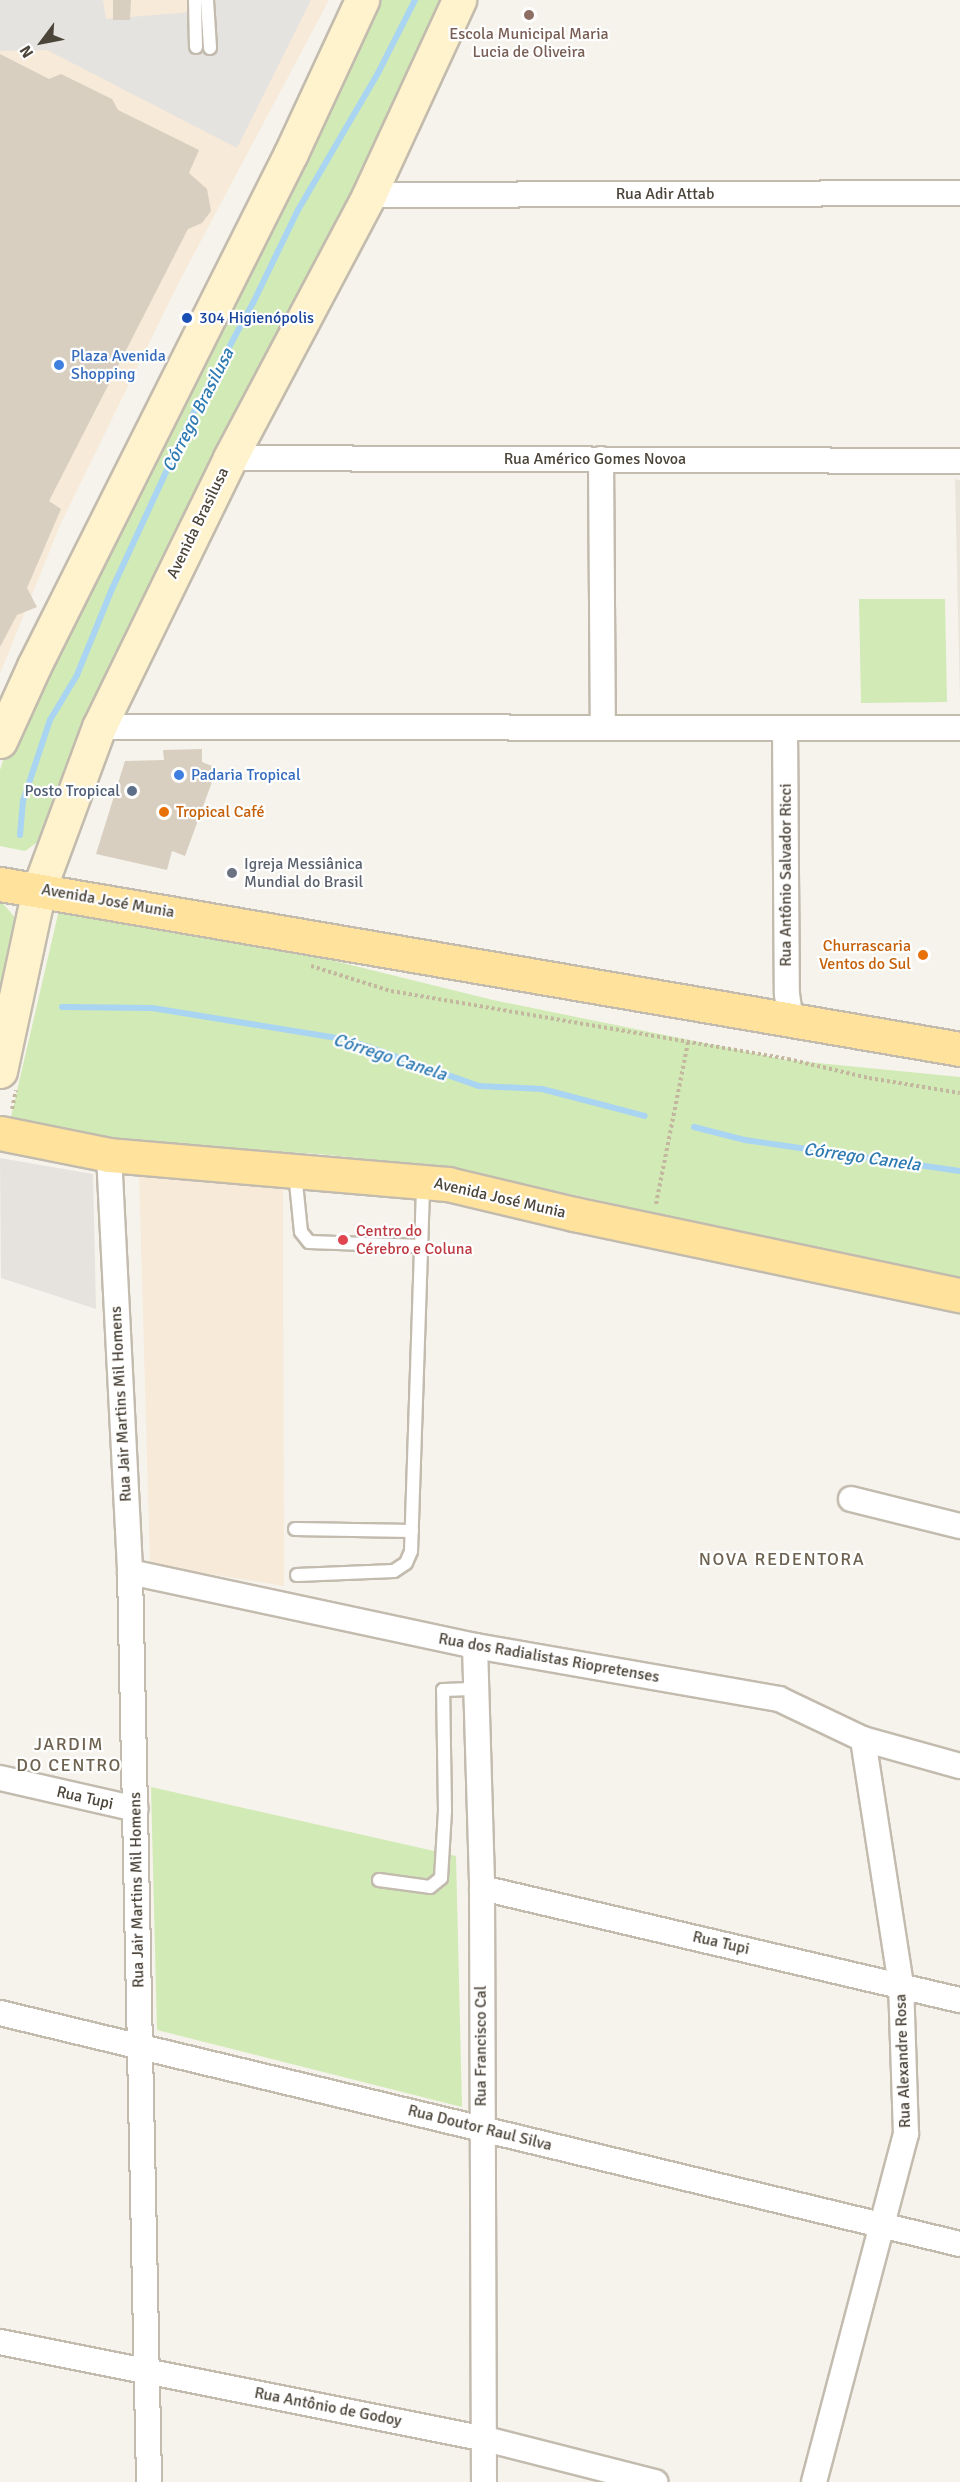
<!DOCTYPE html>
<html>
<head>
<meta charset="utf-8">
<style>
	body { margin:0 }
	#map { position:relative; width:960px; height:2482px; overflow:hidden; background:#f6f3ec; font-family:Signika,sans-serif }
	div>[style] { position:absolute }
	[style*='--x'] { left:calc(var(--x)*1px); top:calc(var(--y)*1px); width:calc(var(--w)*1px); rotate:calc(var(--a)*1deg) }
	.residential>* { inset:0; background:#eae5da }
	.commercial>* { inset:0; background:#f7ead8 }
	.industrial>* { inset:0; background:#e6e2dd }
	.green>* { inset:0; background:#d2eab5 }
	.parking>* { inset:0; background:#e5e3e0 }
	.stream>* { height:6px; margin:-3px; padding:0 3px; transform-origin:3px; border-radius:3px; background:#a9d4f2 }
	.building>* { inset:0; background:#d8cfc1 }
	.path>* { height:4px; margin-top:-2px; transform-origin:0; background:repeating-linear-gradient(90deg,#c4b79f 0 3px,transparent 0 6px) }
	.roads { filter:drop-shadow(2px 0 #c2bbae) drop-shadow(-2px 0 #c2bbae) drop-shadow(0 2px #c2bbae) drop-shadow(0 -2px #c2bbae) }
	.service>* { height:12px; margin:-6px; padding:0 6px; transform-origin:6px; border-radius:6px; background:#fff }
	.minor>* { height:24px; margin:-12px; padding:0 12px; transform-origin:12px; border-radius:12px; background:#fff }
	.secondary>* { height:33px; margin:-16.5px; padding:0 16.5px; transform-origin:16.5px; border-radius:16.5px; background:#fff3cd }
	.primary>* { height:33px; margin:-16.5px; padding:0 16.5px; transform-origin:16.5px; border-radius:16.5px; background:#ffe39c }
	.dots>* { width:16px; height:16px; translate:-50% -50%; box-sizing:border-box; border:3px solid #fff; border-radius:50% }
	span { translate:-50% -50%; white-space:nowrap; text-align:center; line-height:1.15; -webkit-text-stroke:4.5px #fff; paint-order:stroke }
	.education-label { font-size:16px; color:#785e54 }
	.street-label { font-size:16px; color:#4b4439 }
	.transit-label { font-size:16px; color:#164399 }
	.left { translate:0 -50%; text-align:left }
	.shop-label { font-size:16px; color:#366cbe }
	.service-label { font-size:16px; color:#4e5e75 }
	.right { translate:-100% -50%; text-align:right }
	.food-label { font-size:16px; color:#c56008 }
	.worship-label { font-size:16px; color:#5b616d }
	.health-label { font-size:16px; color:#be3a42 }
	.water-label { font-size:18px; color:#2e7ab2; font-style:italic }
	.neighbourhood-label { font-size:18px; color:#6e6250; letter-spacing:1.5px }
	.north { position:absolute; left:12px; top:12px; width:60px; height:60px; -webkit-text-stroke:4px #fff; paint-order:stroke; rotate:238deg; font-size:16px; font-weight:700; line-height:24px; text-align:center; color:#4b4439 }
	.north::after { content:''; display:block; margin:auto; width:21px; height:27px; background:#4b4439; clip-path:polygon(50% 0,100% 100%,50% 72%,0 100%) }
</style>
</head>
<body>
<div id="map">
	<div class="residential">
		<div style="clip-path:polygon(955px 479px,960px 480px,960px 702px)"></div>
	</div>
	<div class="commercial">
		<div style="clip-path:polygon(0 0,329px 0,179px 282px,61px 523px,0 674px)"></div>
		<div style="clip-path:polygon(139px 1171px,283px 1184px,284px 1586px,150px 1564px)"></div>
	</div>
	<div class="industrial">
		<div style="clip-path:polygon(0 1158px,93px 1174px,96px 1309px,1px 1278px)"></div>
	</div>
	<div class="green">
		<div style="clip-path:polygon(374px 0,450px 0,80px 742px,39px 841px,25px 851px,0 846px,0 770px,6px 751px)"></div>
		<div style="clip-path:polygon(859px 599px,945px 599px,947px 702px,861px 703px)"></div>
		<div style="clip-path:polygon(0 900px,17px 920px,0 989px)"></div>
		<div style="clip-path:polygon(59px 910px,274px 946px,493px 1000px,787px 1060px,960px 1077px,960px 1280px,447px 1167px,319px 1154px,109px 1141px,10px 1121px)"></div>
		<div style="clip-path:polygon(151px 1787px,456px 1856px,462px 2107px,157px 2030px)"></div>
	</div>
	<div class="parking">
		<div style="clip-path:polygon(0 0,103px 0,106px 19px,216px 10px,216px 0,311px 0,237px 148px,47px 50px,0 51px)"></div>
	</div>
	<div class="stream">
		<div style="--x:20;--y:835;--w:34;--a:-85"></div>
		<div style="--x:23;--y:801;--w:85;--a:-71.6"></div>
		<div style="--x:50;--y:720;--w:52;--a:-59"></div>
		<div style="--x:77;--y:675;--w:93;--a:-67.9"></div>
		<div style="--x:112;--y:589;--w:188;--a:-65.2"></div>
		<div style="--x:191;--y:418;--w:131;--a:-61.7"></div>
		<div style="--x:253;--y:303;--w:103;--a:-64.2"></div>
		<div style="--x:298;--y:210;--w:159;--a:-59.7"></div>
		<div style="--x:378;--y:73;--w:82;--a:-63.1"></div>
		<div style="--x:62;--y:1007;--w:90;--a:0.6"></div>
		<div style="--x:152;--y:1008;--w:200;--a:9.2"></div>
		<div style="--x:349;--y:1040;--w:138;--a:19.5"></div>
		<div style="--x:479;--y:1086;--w:63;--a:2.7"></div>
		<div style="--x:542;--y:1089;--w:106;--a:14.7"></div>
		<div style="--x:694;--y:1127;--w:53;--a:14.3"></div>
		<div style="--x:745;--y:1140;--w:217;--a:8.2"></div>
	</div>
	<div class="building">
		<div style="clip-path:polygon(113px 0,131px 0,130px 20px,113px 20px)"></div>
		<div style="clip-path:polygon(0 54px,49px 79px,61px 74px,112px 99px,118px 110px,199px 150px,189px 173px,207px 189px,211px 211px,202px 223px,188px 229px,49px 501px,61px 509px,27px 588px,37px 607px,17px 615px,0 647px)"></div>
		<div style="clip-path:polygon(202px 749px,202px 762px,217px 768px,185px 856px,172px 851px,167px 870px,96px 854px,125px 761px,164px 760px,163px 750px)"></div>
	</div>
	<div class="path">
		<div style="--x:311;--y:966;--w:84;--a:17.4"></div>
		<div style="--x:391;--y:991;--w:403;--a:9.7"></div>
		<div style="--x:788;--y:1059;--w:83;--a:13.2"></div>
		<div style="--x:869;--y:1078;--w:92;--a:9.4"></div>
		<div style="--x:12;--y:1109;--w:19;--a:-78"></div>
		<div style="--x:656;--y:1204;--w:165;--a:-78.8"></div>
	</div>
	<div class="roads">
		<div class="service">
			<div style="--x:195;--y:0;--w:47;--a:88.8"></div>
			<div style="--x:207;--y:0;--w:48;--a:86.4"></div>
			<div style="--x:295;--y:1173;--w:59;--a:84.2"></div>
			<div style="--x:301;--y:1232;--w:13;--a:51"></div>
			<div style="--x:309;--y:1242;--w:112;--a:2"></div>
			<div style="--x:295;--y:1529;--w:117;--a:1"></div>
			<div style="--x:297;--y:1575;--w:97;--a:-2.4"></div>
			<div style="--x:394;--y:1571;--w:14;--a:-34"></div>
			<div style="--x:406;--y:1563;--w:13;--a:-67"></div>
			<div style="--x:411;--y:1551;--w:366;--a:-88.1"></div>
			<div style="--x:379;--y:1880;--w:51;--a:7.8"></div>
			<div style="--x:430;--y:1887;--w:14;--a:-39"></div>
			<div style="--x:441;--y:1878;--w:67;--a:-86.6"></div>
			<div style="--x:445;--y:1811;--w:121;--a:-90.9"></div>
			<div style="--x:443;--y:1690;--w:36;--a:-2"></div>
		</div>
		<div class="minor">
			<div style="--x:369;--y:195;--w:591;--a:-0.19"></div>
			<div style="--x:230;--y:458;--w:730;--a:0.24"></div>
			<div style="--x:601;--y:459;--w:268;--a:89.6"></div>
			<div style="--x:99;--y:727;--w:861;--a:0.07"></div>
			<div style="--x:785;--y:728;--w:266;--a:89.6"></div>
			<div style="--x:787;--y:994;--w:27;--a:82"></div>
			<div style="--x:109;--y:1155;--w:418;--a:87.1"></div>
			<div style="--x:130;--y:1572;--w:910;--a:88.8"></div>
			<div style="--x:851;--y:1499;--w:112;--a:13.9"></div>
			<div style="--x:130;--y:1572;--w:353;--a:12.1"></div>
			<div style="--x:475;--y:1646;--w:309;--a:9.9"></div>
			<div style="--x:779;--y:1699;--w:93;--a:25.5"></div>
			<div style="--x:863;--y:1739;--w:101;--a:15.6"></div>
			<div style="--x:475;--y:1646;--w:242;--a:88.3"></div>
			<div style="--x:482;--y:1888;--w:594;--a:89.81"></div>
			<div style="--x:0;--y:1778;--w:139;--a:12.8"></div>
			<div style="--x:482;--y:1888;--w:491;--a:13.2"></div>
			<div style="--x:0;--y:2013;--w:987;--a:13.53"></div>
			<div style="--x:0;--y:2342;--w:491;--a:11.3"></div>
			<div style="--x:482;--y:2438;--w:179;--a:14.3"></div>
			<div style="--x:814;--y:2482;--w:360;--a:-75.2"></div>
			<div style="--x:906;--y:2134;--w:149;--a:-91.9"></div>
			<div style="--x:901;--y:1985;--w:249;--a:-98.8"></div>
		</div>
		<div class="secondary">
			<div style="--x:0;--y:741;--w:82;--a:-65.6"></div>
			<div style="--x:34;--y:666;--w:574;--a:-63.39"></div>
			<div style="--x:291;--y:153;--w:169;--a:-65.1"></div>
			<div style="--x:0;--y:1071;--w:186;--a:-77.9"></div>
			<div style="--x:39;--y:889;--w:173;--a:-69.7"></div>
			<div style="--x:99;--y:727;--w:299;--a:-64"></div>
			<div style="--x:230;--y:458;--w:297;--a:-62.1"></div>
			<div style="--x:369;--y:195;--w:215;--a:-65.2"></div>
		</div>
		<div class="primary">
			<div style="--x:0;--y:884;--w:974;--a:9.75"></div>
			<div style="--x:0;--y:1133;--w:111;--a:11.4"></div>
			<div style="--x:109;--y:1155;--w:340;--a:4.9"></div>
			<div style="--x:448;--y:1184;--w:130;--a:13.4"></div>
			<div style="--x:574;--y:1214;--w:394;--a:11.9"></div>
		</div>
	</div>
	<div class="dots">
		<div style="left:529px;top:15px;background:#8d6e63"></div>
		<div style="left:187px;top:318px;background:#1a4fb4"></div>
		<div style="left:59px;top:365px;background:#3f7fe0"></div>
		<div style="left:179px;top:775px;background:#3f7fe0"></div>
		<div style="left:132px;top:791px;background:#5c6f8a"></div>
		<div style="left:164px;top:812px;background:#e8710a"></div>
		<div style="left:232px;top:873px;background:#6b7280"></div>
		<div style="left:923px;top:955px;background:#e8710a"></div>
		<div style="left:343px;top:1240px;background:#e0444e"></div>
	</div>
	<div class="education-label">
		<span style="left:529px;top:43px">Escola Municipal Maria<br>Lucia de Oliveira</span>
	</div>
	<div class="street-label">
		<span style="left:665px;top:194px">Rua Adir Attab</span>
		<span style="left:595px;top:459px">Rua Américo Gomes Novoa</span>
		<span style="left:198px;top:523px;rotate:-64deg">Avenida Brasilusa</span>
		<span style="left:786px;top:875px;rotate:-90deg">Rua Antônio Salvador Ricci</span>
		<span style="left:108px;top:901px;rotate:10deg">Avenida José Munia</span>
		<span style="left:500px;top:1198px;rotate:13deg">Avenida José Munia</span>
		<span style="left:121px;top:1404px;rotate:-93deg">Rua Jair Martins Mil Homens</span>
		<span style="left:549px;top:1658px;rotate:10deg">Rua dos Radialistas Riopretenses</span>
		<span style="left:85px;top:1798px;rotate:13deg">Rua Tupi</span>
		<span style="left:137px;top:1890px;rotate:-91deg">Rua Jair Martins Mil Homens</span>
		<span style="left:721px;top:1943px;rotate:13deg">Rua Tupi</span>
		<span style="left:481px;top:2046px;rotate:-90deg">Rua Francisco Cal</span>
		<span style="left:903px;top:2061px;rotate:-92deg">Rua Alexandre Rosa</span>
		<span style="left:480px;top:2128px;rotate:14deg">Rua Doutor Raul Silva</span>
		<span style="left:328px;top:2407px;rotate:11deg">Rua Antônio de Godoy</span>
	</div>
	<div class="transit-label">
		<span class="left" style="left:199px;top:318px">304 Higienópolis</span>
	</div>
	<div class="shop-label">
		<span class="left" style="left:71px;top:365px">Plaza Avenida<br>Shopping</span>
		<span class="left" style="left:191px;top:775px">Padaria Tropical</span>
	</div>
	<div class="service-label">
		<span class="right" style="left:120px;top:791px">Posto Tropical</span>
	</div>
	<div class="food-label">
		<span class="left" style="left:176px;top:812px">Tropical Café</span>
		<span class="right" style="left:911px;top:955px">Churrascaria<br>Ventos do Sul</span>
	</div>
	<div class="worship-label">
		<span class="left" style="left:244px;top:873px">Igreja Messiânica<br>Mundial do Brasil</span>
	</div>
	<div class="health-label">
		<span class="left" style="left:356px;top:1240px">Centro do<br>Cérebro e Coluna</span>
	</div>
	<div class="water-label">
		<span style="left:198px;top:410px;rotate:-63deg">Córrego Brasilusa</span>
		<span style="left:390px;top:1057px;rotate:18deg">Córrego Canela</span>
		<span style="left:862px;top:1157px;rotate:8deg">Córrego Canela</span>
	</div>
	<div class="neighbourhood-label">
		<span style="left:782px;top:1559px">NOVA REDENTORA</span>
		<span style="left:69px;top:1755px">JARDIM<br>DO CENTRO</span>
	</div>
	<div class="north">N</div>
</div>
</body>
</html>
